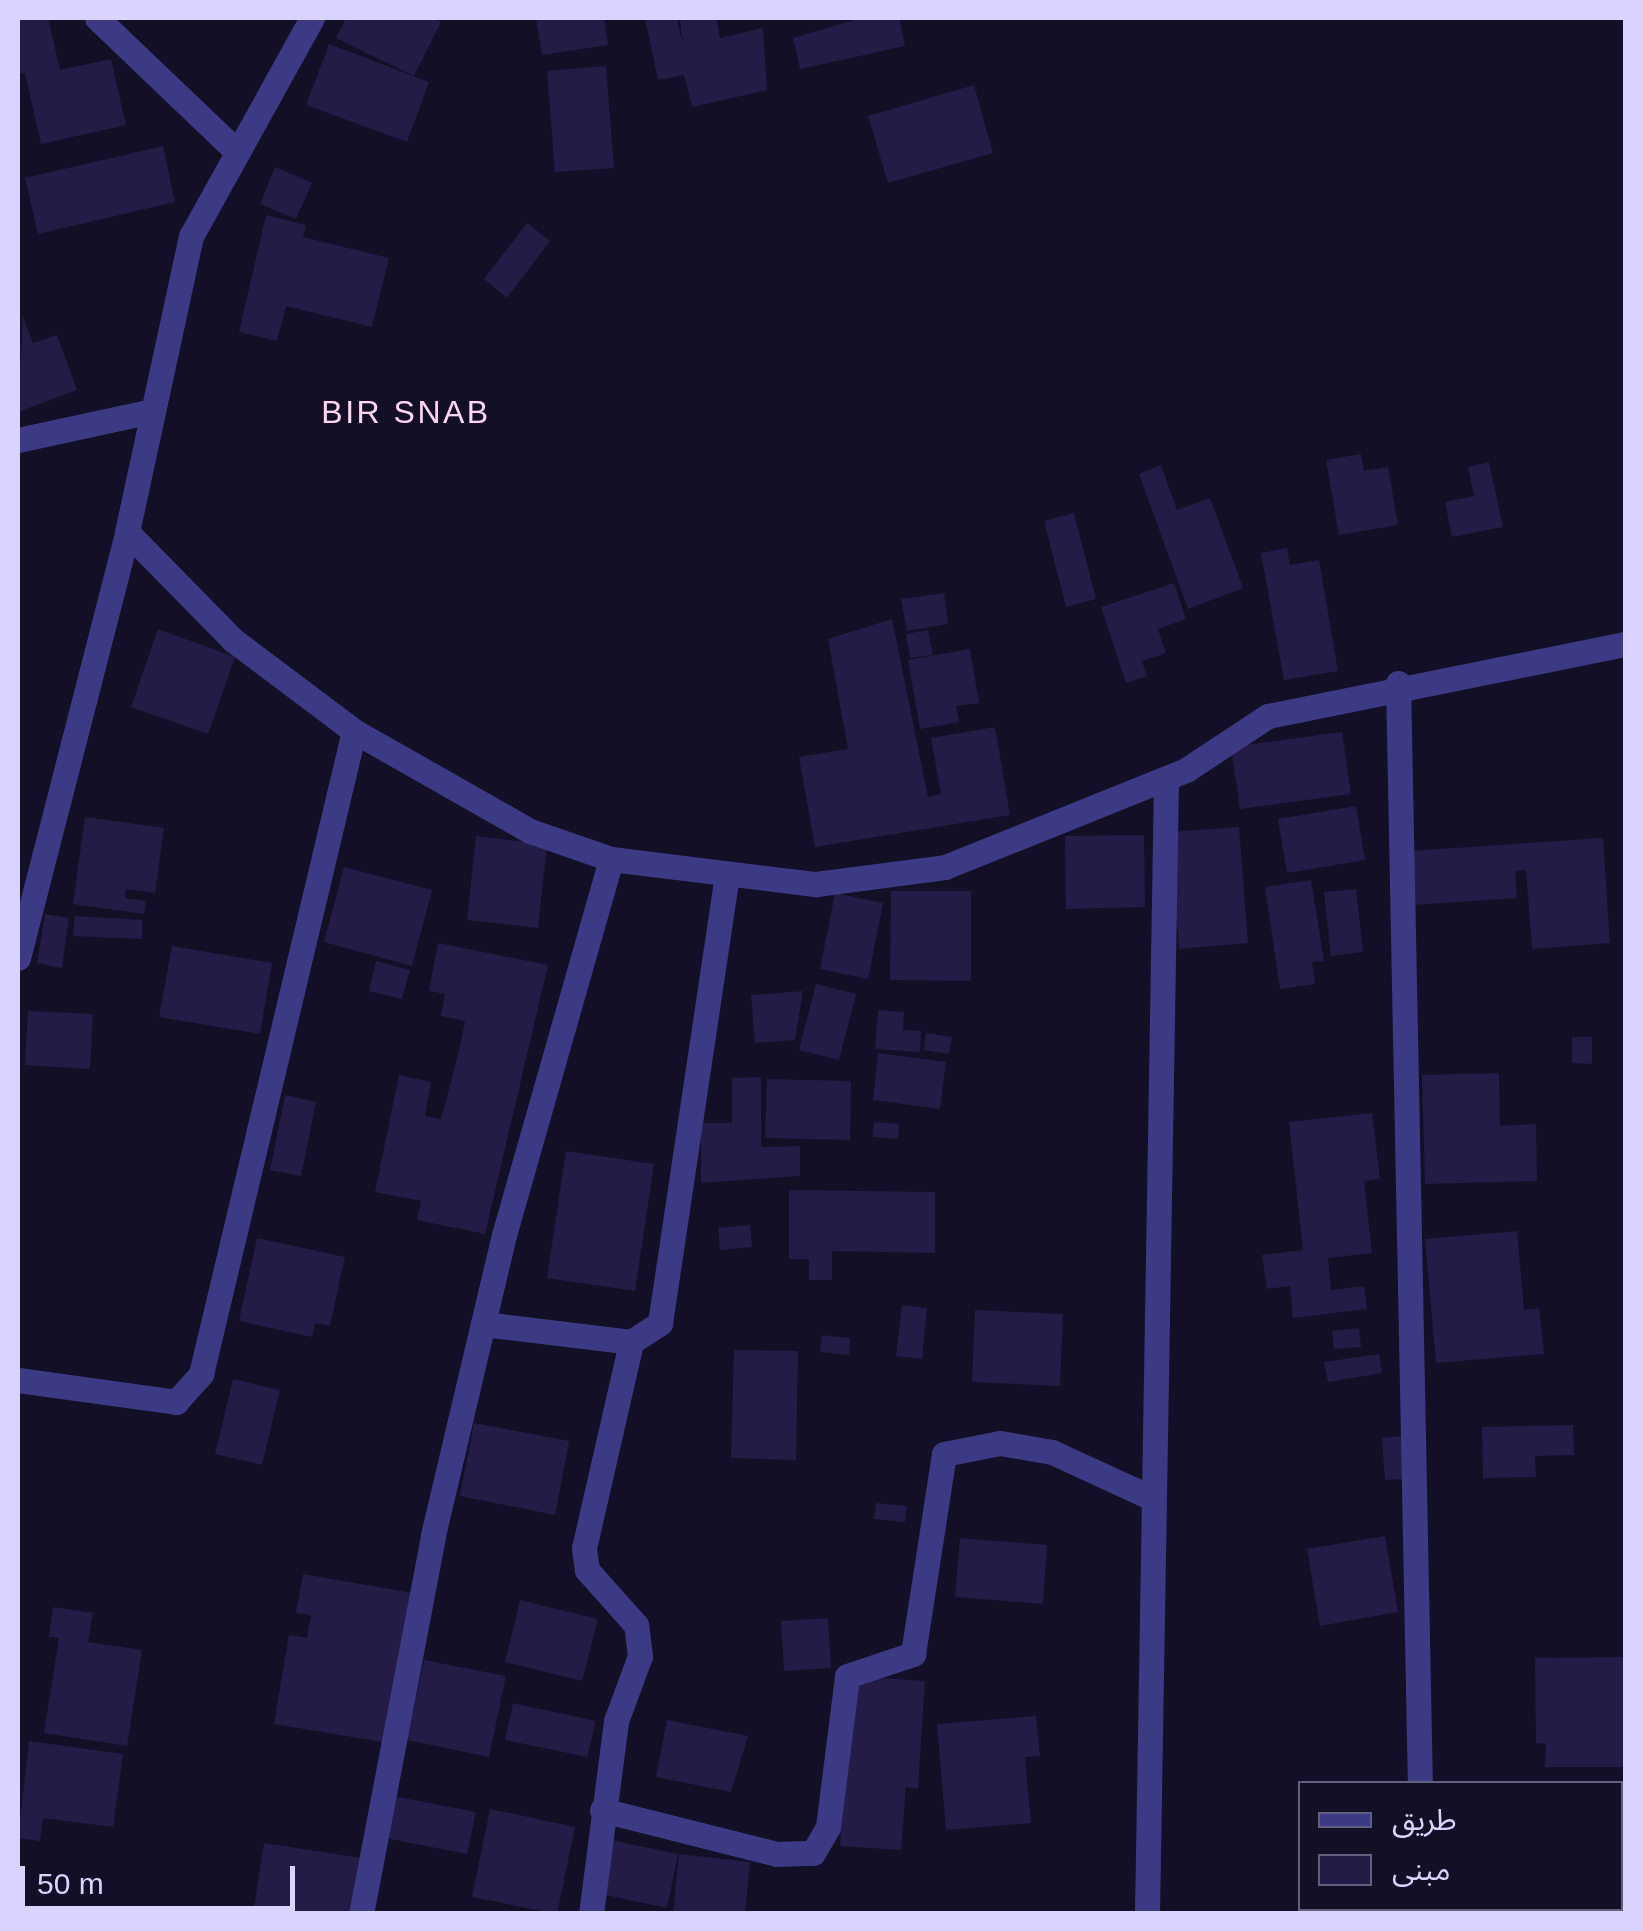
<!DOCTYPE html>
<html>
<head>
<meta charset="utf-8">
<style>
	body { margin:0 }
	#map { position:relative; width:1643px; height:1931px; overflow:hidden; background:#130f26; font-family:Helvetica,"Noto Sans Arabic",sans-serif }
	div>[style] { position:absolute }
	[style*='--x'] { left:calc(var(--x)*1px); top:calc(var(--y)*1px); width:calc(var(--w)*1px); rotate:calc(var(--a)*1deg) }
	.building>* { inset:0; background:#241b47 }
	.minor>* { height:25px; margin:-12.5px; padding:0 12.5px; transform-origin:12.5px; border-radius:12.5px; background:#3d3a85 }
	span { translate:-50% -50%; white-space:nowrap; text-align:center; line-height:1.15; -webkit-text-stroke:10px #130f26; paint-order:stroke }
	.quarter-label { font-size:32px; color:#ffd6f0; letter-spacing:2.5px }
	.frame { position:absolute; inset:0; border:20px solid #d9d4ff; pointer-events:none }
	.legend { position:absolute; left:1298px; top:1781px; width:325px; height:130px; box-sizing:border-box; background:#130f26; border:2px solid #625e7d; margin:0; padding:12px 18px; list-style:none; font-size:30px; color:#d9d4ff }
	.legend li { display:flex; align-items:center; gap:20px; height:50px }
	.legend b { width:50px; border:2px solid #625e7d }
	.scale { position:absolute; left:20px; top:1866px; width:275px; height:45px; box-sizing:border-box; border:5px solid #d9d4ff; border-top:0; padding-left:12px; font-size:30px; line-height:35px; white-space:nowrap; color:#d9d4ff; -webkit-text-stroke:8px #130f26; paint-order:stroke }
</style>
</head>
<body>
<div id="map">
	<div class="building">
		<div style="clip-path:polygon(18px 18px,48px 18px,60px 70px,111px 59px,126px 125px,41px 144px,25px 73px,18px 74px)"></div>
		<div style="clip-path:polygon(346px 18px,432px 18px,441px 22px,414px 76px,336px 38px)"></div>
		<div style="clip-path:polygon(536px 18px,604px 18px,608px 45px,542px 55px)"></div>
		<div style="clip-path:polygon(645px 18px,677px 18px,683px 46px,680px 18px,716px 18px,720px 38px,763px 28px,767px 90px,692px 107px,684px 75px,658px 80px)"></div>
		<div style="clip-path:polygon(861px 18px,899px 18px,905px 46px,800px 69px,793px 38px)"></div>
		<div style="clip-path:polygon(329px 44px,429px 82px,407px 142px,306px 105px)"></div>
		<div style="clip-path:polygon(606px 66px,614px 168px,555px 172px,547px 71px)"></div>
		<div style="clip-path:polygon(974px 85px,993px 153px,888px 183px,868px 116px)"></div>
		<div style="clip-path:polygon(163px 146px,175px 202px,38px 234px,25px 178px)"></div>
		<div style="clip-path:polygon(275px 167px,312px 183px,296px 219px,260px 204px)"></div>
		<div style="clip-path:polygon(266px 215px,306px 225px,303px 237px,389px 258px,372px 327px,286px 306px,277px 341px,239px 332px)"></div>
		<div style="clip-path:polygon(527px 223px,550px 241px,507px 298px,484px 279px)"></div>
		<div style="clip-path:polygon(23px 316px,33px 343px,57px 335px,77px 390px,18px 412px)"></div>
		<div style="clip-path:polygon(1361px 454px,1364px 471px,1388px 467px,1398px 525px,1339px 535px,1326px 460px)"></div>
		<div style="clip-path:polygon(1489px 462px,1503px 527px,1452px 537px,1445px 502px,1474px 496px,1468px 467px)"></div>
		<div style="clip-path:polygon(1161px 465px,1177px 510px,1210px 498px,1243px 588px,1188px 609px,1139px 474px)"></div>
		<div style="clip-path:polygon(1074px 513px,1096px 599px,1066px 607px,1044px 521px)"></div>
		<div style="clip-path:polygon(1287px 548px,1290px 565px,1319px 560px,1338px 671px,1284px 680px,1261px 553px)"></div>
		<div style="clip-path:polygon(1174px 583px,1186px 619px,1158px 629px,1166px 653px,1142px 661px,1147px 676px,1126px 683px,1101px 607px)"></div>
		<div style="clip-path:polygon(944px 593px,948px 624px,907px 631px,901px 599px)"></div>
		<div style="clip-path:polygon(892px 619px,928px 797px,941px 794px,931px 738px,995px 727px,1010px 815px,815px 847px,799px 757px,848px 749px,828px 639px)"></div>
		<div style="clip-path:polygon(158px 629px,235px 657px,208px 734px,131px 707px)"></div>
		<div style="clip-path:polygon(928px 630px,933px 655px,910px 658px,906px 634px)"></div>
		<div style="clip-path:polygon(970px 649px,979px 703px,956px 706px,959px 722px,920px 729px,908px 660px)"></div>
		<div style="clip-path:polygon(1342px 732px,1351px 794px,1240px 809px,1231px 747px)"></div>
		<div style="clip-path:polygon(1356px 806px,1365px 860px,1287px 873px,1278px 819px)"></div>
		<div style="clip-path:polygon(85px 817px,164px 828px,155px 893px,126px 889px,125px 898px,146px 901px,144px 914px,73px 904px)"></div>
		<div style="clip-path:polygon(1239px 827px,1248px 943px,1179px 949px,1170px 832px)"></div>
		<div style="clip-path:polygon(1144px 835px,1145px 907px,1066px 909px,1065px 836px)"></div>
		<div style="clip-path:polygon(476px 836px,547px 845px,538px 928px,467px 920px)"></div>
		<div style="clip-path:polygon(1603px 838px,1610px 943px,1532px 949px,1526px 870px,1515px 871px,1517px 898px,1413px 905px,1410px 851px)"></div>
		<div style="clip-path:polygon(344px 867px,432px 890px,412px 966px,324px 942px)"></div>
		<div style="clip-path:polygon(1311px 880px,1324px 961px,1312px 962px,1315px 984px,1280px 989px,1265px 887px)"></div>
		<div style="clip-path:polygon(1356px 889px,1363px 952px,1331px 956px,1324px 892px)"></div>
		<div style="clip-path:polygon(891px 891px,971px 891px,971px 981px,890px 980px)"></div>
		<div style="clip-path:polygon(835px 893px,883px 903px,868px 979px,820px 969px)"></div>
		<div style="clip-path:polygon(45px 914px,69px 918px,62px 968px,37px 963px)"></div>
		<div style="clip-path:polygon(75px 916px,142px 920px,142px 939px,73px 936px)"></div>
		<div style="clip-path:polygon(438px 943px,548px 965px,485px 1234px,417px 1220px,421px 1201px,375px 1192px,399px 1075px,431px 1082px,425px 1116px,441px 1119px,459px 1051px,465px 1021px,441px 1016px,445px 994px,429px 991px)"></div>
		<div style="clip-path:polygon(172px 946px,272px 963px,260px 1034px,159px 1017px)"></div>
		<div style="clip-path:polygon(376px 961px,410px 970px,402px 999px,369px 991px)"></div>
		<div style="clip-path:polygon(816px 984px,856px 994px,839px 1060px,799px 1050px)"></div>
		<div style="clip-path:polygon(803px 991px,795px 1040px,755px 1043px,751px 995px)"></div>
		<div style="clip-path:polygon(878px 1010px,904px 1012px,903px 1030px,921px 1031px,920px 1052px,875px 1049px)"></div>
		<div style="clip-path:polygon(28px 1011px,93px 1014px,90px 1069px,25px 1065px)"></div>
		<div style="clip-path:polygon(926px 1033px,952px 1037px,949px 1054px,924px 1050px)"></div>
		<div style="clip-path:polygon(1572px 1037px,1592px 1037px,1592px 1064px,1572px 1063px)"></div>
		<div style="clip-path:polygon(878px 1053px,946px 1062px,940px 1109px,873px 1100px)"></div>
		<div style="clip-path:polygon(1499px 1073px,1500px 1126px,1536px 1124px,1537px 1181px,1425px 1184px,1422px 1075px)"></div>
		<div style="clip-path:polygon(761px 1077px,761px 1147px,800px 1146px,800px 1176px,701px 1183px,701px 1123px,732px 1123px,732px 1078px)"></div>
		<div style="clip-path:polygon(767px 1079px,851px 1081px,850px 1140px,765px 1138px)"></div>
		<div style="clip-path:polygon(285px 1095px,316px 1102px,301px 1176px,270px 1170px)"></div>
		<div style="clip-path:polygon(1372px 1113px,1380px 1179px,1364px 1181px,1372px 1253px,1328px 1258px,1331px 1290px,1364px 1286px,1367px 1309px,1293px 1318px,1290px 1286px,1267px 1289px,1262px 1255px,1303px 1250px,1289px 1122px)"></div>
		<div style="clip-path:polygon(874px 1122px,899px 1124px,898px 1139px,873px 1137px)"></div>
		<div style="clip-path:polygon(566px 1151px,654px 1164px,635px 1291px,547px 1278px)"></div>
		<div style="clip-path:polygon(789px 1190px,935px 1192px,935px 1253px,832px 1251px,832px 1280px,809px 1280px,809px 1259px,789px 1259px)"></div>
		<div style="clip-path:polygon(750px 1225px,752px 1247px,720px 1250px,718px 1228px)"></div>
		<div style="clip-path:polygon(1517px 1231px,1524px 1310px,1539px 1308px,1544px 1354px,1436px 1363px,1425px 1239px)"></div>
		<div style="clip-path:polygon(257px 1238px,345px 1257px,330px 1326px,315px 1323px,312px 1337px,239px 1321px)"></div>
		<div style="clip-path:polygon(902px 1305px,927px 1308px,922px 1359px,896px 1356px)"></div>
		<div style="clip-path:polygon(975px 1310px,1063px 1314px,1060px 1386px,972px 1382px)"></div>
		<div style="clip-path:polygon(1359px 1328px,1361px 1347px,1334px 1349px,1332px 1331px)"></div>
		<div style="clip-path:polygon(822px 1335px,850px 1338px,849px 1355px,820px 1352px)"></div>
		<div style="clip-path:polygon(734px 1350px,798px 1351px,796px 1460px,731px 1458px)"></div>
		<div style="clip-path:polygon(1379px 1354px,1382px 1373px,1328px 1382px,1324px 1362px)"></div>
		<div style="clip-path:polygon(233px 1379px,280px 1390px,262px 1465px,215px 1454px)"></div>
		<div style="clip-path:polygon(474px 1423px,569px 1441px,555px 1515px,460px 1496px)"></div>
		<div style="clip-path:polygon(1573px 1425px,1574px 1455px,1535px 1456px,1536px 1477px,1483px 1478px,1482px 1427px)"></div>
		<div style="clip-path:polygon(1404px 1436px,1407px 1479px,1385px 1480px,1382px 1438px)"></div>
		<div style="clip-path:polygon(876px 1503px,907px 1506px,905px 1522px,874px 1519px)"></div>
		<div style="clip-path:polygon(1385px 1536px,1398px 1612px,1320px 1626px,1307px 1549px)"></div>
		<div style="clip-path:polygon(960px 1538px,1047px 1545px,1043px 1604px,955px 1597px)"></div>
		<div style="clip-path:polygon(303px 1574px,413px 1593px,382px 1742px,274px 1724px,289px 1635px,307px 1638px,311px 1615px,296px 1613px)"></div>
		<div style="clip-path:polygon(520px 1600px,598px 1619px,582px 1681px,505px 1662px)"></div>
		<div style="clip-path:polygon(53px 1607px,93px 1613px,88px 1642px,142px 1650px,127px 1746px,44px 1733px,59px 1638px,49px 1637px)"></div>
		<div style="clip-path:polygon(828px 1618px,831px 1668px,784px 1671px,781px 1621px)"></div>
		<div style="clip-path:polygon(1626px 1657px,1626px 1767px,1545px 1767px,1546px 1744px,1536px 1743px,1535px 1658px)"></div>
		<div style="clip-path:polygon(424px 1660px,506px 1676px,489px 1757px,407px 1740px)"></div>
		<div style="clip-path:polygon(851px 1676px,925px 1681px,918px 1789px,906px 1787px,901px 1850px,840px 1846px)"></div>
		<div style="clip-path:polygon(513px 1703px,596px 1721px,587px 1757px,505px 1740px)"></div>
		<div style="clip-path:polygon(1036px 1716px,1040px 1756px,1025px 1757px,1031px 1823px,946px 1830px,937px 1724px)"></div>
		<div style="clip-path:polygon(667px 1720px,748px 1736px,731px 1792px,656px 1777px)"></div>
		<div style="clip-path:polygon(29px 1741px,123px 1754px,113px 1827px,43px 1818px,40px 1841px,18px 1838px)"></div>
		<div style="clip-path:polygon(388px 1795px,476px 1812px,467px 1854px,380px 1837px)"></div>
		<div style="clip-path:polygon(490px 1809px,575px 1827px,557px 1914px,472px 1897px)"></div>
		<div style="clip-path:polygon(606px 1839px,678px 1854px,667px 1908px,596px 1893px)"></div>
		<div style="clip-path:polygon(264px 1843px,361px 1858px,352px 1914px,253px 1914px)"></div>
		<div style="clip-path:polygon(679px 1854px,750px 1862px,745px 1914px,673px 1914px)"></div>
		<div style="clip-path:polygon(1428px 1908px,1515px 1908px,1515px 1914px,1428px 1914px)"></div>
	</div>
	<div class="minor">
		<div style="--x:97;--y:18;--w:192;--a:43.7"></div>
		<div style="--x:312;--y:18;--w:249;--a:119"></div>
		<div style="--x:191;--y:236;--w:303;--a:102.2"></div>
		<div style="--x:127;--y:532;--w:151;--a:45.5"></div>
		<div style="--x:233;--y:640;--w:151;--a:36.9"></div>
		<div style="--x:354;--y:731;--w:202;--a:29.6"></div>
		<div style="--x:530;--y:831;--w:86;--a:19.1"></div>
		<div style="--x:611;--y:859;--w:207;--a:7"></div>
		<div style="--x:816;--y:884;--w:130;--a:-7.5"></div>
		<div style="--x:945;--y:867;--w:260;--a:-21.9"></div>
		<div style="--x:1186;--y:770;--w:98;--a:-33.4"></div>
		<div style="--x:1268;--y:716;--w:365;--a:-11.4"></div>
		<div style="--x:18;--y:440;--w:133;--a:-12.2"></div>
		<div style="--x:1398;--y:683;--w:1101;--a:88.86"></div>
		<div style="--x:18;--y:958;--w:440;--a:-75.6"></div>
		<div style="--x:483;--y:1324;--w:149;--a:6.9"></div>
		<div style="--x:631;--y:1342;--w:35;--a:-33"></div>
		<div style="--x:660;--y:1323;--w:454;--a:-81.5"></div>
		<div style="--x:18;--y:1380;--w:160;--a:7.9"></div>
		<div style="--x:176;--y:1402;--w:38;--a:-48"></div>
		<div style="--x:201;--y:1374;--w:661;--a:-76.62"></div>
		<div style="--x:602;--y:1810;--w:180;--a:14.1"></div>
		<div style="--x:777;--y:1854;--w:36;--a:-2"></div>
		<div style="--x:813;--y:1853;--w:30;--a:-60"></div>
		<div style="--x:828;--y:1827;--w:152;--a:-82.8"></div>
		<div style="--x:847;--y:1676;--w:70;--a:-18.4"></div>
		<div style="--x:913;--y:1654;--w:202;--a:-81.2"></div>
		<div style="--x:944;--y:1454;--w:57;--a:-11.1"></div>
		<div style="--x:1000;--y:1443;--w:53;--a:9.8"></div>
		<div style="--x:1052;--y:1452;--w:108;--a:24.7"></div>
		<div style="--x:1422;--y:1908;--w:6;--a:81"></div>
		<div style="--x:361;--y:1914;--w:386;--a:-79.2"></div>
		<div style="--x:433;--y:1535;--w:308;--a:-76.7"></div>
		<div style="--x:504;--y:1235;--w:391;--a:-74.1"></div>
		<div style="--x:591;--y:1914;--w:195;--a:-82.6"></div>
		<div style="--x:616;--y:1721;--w:69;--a:-69.7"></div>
		<div style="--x:640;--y:1656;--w:31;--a:-97"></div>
		<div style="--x:636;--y:1625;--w:74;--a:-131.7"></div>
		<div style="--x:587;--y:1570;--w:22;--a:-98"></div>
		<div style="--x:584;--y:1548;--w:211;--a:-77.1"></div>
		<div style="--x:1147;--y:1914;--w:1135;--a:-89.04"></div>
	</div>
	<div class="quarter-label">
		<span style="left:406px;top:412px">BIR SNAB</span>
	</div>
	<div class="frame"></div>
	<ul class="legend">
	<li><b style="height:12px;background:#3d3a85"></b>طريق</li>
	<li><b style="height:28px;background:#241b47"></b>مبنى</li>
	</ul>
	<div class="scale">50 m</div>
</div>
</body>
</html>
